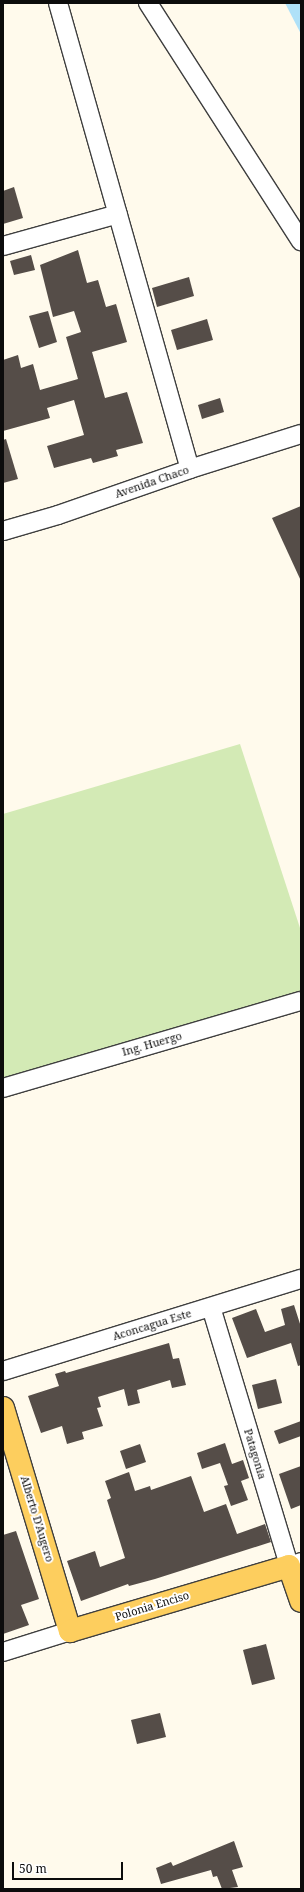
<!DOCTYPE html>
<html>
<head>
<meta charset="utf-8">
<style>
	body { margin:0 }
	#map { position:relative; width:304px; height:1892px; overflow:hidden; background:#fffaec; font-family:"Noto Serif",serif }
	div>[style] { position:absolute }
	[style*='--x'] { left:calc(var(--x)*1px); top:calc(var(--y)*1px); width:calc(var(--w)*1px); rotate:calc(var(--a)*1deg) }
	.green>* { inset:0; background:#d3eab5 }
	.water>* { inset:0; background:#afe1f8 }
	.building>* { inset:0; background:#554d48 }
	.roads { filter:drop-shadow(1px 0 #3f3f3f) drop-shadow(-1px 0 #3f3f3f) drop-shadow(0 1px #3f3f3f) drop-shadow(0 -1px #3f3f3f) }
	.minor>* { height:18px; margin:-9px; padding:0 9px; transform-origin:9px; border-radius:9px; background:#fff }
	.major>* { height:22px; margin:-11px; padding:0 11px; transform-origin:11px; border-radius:11px; background:#fdce5e }
	span { translate:-50% -50%; white-space:nowrap; text-align:center; line-height:1.15; -webkit-text-stroke:4px #fff; paint-order:stroke }
	.street-label { font-size:11px; color:#0c0c0c }
	.frame { position:absolute; inset:0; border:4px solid #0c0c0c; pointer-events:none }
	.scale { position:absolute; left:12px; top:1862px; width:111px; height:18px; box-sizing:border-box; border:2px solid #0c0c0c; border-top:0; padding-left:5px; font-size:12px; line-height:14px; white-space:nowrap; color:#0c0c0c; -webkit-text-stroke:3px #fff; paint-order:stroke }
</style>
</head>
<body>
<div id="map">
	<div class="green">
		<div style="clip-path:polygon(240px 744px,301px 931px,301px 1001px,3px 1088px,3px 814px)"></div>
	</div>
	<div class="water">
		<div style="clip-path:polygon(285px 3px,301px 3px,301px 34px)"></div>
	</div>
	<div class="building">
		<div style="clip-path:polygon(14px 187px,23px 218px,3px 224px,3px 191px)"></div>
		<div style="clip-path:polygon(78px 250px,87px 283px,98px 280px,106px 307px,116px 304px,127px 342px,92px 352px,105px 398px,127px 392px,143px 443px,116px 450px,118px 456px,93px 463px,91px 458px,54px 468px,47px 446px,84px 435px,74px 400px,47px 408px,50px 418px,3px 431px,3px 360px,18px 355px,21px 368px,33px 364px,40px 390px,78px 379px,66px 337px,81px 332px,74px 311px,53px 317px,40px 265px)"></div>
		<div style="clip-path:polygon(31px 255px,35px 270px,14px 275px,10px 261px)"></div>
		<div style="clip-path:polygon(189px 277px,194px 296px,157px 307px,152px 288px)"></div>
		<div style="clip-path:polygon(48px 311px,57px 342px,39px 348px,29px 316px)"></div>
		<div style="clip-path:polygon(207px 319px,213px 340px,177px 350px,171px 330px)"></div>
		<div style="clip-path:polygon(220px 398px,224px 412px,202px 419px,198px 405px)"></div>
		<div style="clip-path:polygon(6px 439px,18px 479px,3px 483px,3px 440px)"></div>
		<div style="clip-path:polygon(301px 506px,301px 581px,272px 518px)"></div>
		<div style="clip-path:polygon(294px 1305px,301px 1327px,301px 1365px,298px 1366px,291px 1343px,247px 1358px,232px 1318px,256px 1309px,265px 1332px,285px 1325px,281px 1309px)"></div>
		<div style="clip-path:polygon(169px 1343px,173px 1359px,179px 1358px,186px 1385px,172px 1388px,170px 1380px,137px 1390px,140px 1403px,128px 1406px,124px 1389px,98px 1397px,101px 1407px,97px 1408px,103px 1426px,82px 1432px,84px 1439px,67px 1444px,62px 1426px,41px 1433px,28px 1396px,59px 1386px,55px 1374px,65px 1371px,66px 1373px)"></div>
		<div style="clip-path:polygon(276px 1379px,282px 1403px,258px 1409px,252px 1385px)"></div>
		<div style="clip-path:polygon(301px 1421px,301px 1436px,279px 1444px,274px 1431px)"></div>
		<div style="clip-path:polygon(225px 1443px,232px 1464px,243px 1460px,249px 1478px,241px 1481px,248px 1500px,231px 1506px,224px 1486px,228px 1485px,220px 1463px,202px 1469px,197px 1453px)"></div>
		<div style="clip-path:polygon(140px 1444px,146px 1462px,126px 1469px,120px 1451px)"></div>
		<div style="clip-path:polygon(301px 1466px,301px 1505px,291px 1509px,279px 1474px)"></div>
		<div style="clip-path:polygon(129px 1472px,135px 1491px,150px 1486px,151px 1490px,191px 1476px,204px 1512px,226px 1504px,237px 1534px,265px 1524px,271px 1542px,155px 1579px,129px 1586px,128px 1584px,81px 1601px,67px 1561px,95px 1551px,100px 1567px,125px 1558px,107px 1500px,111px 1498px,105px 1481px)"></div>
		<div style="clip-path:polygon(16px 1531px,39px 1599px,21px 1605px,29px 1625px,3px 1634px,3px 1535px)"></div>
		<div style="clip-path:polygon(266px 1644px,275px 1679px,252px 1685px,243px 1650px)"></div>
		<div style="clip-path:polygon(160px 1713px,166px 1737px,137px 1744px,131px 1720px)"></div>
		<div style="clip-path:polygon(234px 1841px,243px 1867px,232px 1870px,238px 1887px,222px 1889px,217px 1876px,213px 1877px,211px 1870px,161px 1884px,156px 1868px,171px 1862px,173px 1866px)"></div>
	</div>
	<div class="roads">
		<div class="minor">
			<div style="--x:58;--y:3;--w:484;--a:74.2"></div>
			<div style="--x:148;--y:3;--w:283;--a:57.3"></div>
			<div style="--x:3;--y:246;--w:119;--a:-15.5"></div>
			<div style="--x:3;--y:531;--w:57;--a:-16.2"></div>
			<div style="--x:58;--y:515;--w:140;--a:-19.2"></div>
			<div style="--x:190;--y:469;--w:116;--a:-17.5"></div>
			<div style="--x:3;--y:1088;--w:310;--a:-16.3"></div>
			<div style="--x:211;--y:1307;--w:270;--a:73.2"></div>
			<div style="--x:289;--y:1566;--w:13;--a:-18"></div>
			<div style="--x:3;--y:1371;--w:312;--a:-17.2"></div>
			<div style="--x:3;--y:1652;--w:70;--a:-17.4"></div>
		</div>
		<div class="major">
			<div style="--x:3;--y:1408;--w:233;--a:73.3"></div>
			<div style="--x:70;--y:1631;--w:228;--a:-16.5"></div>
			<div style="--x:289;--y:1566;--w:37;--a:71"></div>
		</div>
	</div>
	<div class="street-label">
		<span style="left:152px;top:482px;rotate:-19deg">Avenida Chaco</span>
		<span style="left:152px;top:1044px;rotate:-16deg">Ing. Huergo</span>
		<span style="left:152px;top:1325px;rotate:-17deg">Aconcagua Este</span>
		<span style="left:255px;top:1454px;rotate:73deg">Patagonia</span>
		<span style="left:37px;top:1519px;rotate:73deg">Alberto D'Augero</span>
		<span style="left:152px;top:1606px;rotate:-17deg">Polonia Enciso</span>
	</div>
	<div class="frame"></div>
	<div class="scale">50 m</div>
</div>
</body>
</html>
